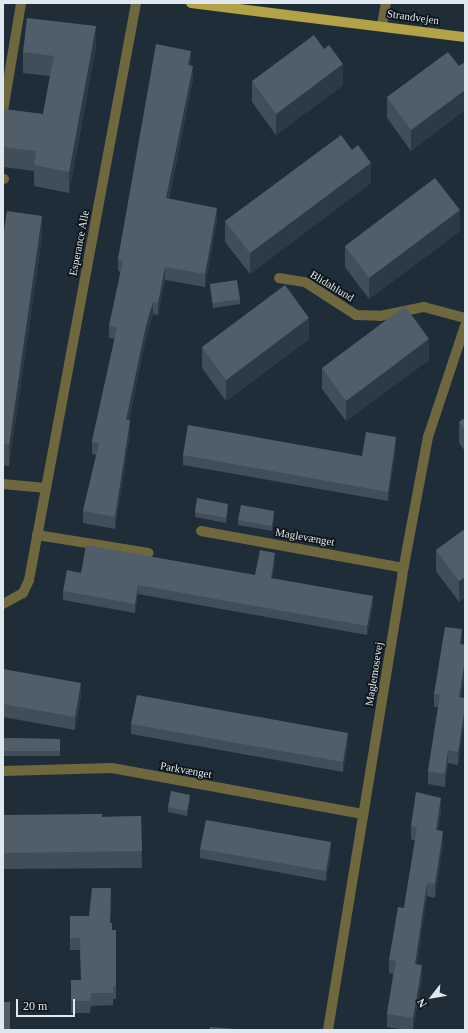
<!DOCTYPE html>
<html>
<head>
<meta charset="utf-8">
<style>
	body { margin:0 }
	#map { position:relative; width:468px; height:1033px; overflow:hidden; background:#1e2d38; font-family:Georgia,serif }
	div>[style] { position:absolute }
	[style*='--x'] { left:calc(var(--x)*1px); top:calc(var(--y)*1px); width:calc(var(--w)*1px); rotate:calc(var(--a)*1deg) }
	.minor>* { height:10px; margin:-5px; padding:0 5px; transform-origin:5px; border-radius:5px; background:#6f673e }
	.major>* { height:10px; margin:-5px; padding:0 5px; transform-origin:5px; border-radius:5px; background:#b3a246 }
	.wall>* { inset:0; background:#3f4e59 }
	.shaded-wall>* { inset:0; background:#2b3a45 }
	.building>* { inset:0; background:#505e69 }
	span { translate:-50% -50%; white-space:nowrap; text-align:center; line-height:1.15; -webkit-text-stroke:3.5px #0e151a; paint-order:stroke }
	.street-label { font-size:11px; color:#dfe8ef }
	.frame { position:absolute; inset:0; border:4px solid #dfe8ef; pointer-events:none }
	.north { position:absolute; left:412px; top:977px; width:40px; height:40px; -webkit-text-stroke:3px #0e151a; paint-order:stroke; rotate:239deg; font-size:11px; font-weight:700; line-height:16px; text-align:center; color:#dfe8ef }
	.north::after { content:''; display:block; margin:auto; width:14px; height:18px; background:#dfe8ef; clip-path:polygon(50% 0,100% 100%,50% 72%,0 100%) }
	.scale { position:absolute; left:16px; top:999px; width:59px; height:18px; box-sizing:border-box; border:2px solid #dfe8ef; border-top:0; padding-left:5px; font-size:12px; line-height:14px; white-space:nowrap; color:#dfe8ef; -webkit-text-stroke:3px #0e151a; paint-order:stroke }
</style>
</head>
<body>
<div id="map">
	<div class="minor">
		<div style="--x:382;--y:25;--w:22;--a:-80"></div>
		<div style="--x:3;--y:111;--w:109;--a:-80.5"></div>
		<div style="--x:3;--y:179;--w:1;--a:0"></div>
		<div style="--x:279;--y:278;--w:26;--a:9"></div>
		<div style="--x:305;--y:282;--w:61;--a:32.9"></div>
		<div style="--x:356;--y:315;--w:24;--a:2"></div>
		<div style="--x:380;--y:316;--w:45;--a:-11.6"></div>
		<div style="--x:424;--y:307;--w:42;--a:15"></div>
		<div style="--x:3;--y:484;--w:43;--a:5.3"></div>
		<div style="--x:201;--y:531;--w:206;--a:10.3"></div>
		<div style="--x:37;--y:535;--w:113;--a:9.1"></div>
		<div style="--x:3;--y:604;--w:23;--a:-29"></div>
		<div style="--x:23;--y:593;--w:14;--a:-65"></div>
		<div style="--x:29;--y:580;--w:587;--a:-79.49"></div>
		<div style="--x:3;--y:771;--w:109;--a:-1.6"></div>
		<div style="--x:112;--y:768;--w:255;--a:10.4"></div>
		<div style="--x:328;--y:1030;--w:460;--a:-80.7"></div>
		<div style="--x:402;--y:576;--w:141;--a:-79.4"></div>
		<div style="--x:428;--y:437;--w:117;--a:-71.6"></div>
	</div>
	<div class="major">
		<div style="--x:191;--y:3;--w:276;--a:7.1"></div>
	</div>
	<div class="wall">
		<div style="clip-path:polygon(96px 47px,69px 193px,34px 186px,34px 171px,3px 167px,3px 109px,43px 114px,50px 76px,23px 73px,23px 52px)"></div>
		<div style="clip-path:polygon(465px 62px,465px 110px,411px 151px,387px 118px,387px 97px,459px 66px)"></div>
		<div style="clip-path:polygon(191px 63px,191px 66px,193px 79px,169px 199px,217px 220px,205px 287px,165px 280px,158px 315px,153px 314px,146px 338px,129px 420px,130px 433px,115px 529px,83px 523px,83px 511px,96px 455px,92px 454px,92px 441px,115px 339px,109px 338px,109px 326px,121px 272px,118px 271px,118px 259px)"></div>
		<div style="clip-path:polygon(252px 81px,343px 85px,276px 135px,252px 102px)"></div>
		<div style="clip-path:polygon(371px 183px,250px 274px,225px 242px,225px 221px)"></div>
		<div style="clip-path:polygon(460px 231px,369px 299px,345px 267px,345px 246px)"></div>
		<div style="clip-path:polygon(3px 237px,42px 237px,9px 466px,3px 465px)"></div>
		<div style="clip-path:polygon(210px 284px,240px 299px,240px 304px,213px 308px,210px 288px)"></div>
		<div style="clip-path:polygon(309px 339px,226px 401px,202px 368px,202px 347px)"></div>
		<div style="clip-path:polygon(429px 360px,346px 421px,322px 389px,322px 368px)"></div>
		<div style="clip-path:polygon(465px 418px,465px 451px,459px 443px,459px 422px)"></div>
		<div style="clip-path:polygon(396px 447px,388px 501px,183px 465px,183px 455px,362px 456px)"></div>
		<div style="clip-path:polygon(228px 509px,226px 523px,195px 517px,195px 512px)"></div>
		<div style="clip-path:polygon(274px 516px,272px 531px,238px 525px,238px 520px)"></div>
		<div style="clip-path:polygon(465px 529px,465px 597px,459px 602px,436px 571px,436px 550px)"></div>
		<div style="clip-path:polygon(275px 562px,272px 578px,373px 605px,367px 635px,138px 594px,135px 613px,63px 600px,63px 591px,255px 575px)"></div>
		<div style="clip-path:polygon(462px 642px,461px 644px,465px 645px,465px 672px,461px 698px,465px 698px,465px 718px,458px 765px,448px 763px,445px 787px,428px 784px,428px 771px,438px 707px,434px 707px,434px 694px)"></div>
		<div style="clip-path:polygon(3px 669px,81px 696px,75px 730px,3px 717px)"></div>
		<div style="clip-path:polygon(131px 724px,348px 743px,343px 772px,131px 734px)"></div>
		<div style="clip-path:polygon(3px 738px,60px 739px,60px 756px,3px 756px)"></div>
		<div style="clip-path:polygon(190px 800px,187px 816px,168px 812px,168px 807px)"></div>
		<div style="clip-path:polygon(441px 811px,438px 830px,443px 844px,435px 898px,427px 896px,417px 964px,422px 978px,413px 1030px,405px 1030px,387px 1027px,387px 1014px,393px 974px,389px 973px,389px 960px,404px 908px,415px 840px,411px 840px,411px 826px)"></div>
		<div style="clip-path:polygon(3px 815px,102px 817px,141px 816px,142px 868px,3px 869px)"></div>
		<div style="clip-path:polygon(200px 849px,331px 852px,326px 881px,200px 858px)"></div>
		<div style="clip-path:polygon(111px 901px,110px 923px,112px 930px,116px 930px,116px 999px,113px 999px,113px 1005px,91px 1006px,90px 1013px,71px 1013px,71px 980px,81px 980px,80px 950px,70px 950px,70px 916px,89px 916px)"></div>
	</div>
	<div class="shaded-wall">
		<div style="clip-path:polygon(96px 26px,96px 47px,69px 193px,69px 172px)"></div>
		<div style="clip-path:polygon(191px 51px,191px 63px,188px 77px,188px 65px)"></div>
		<div style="clip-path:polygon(343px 64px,343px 85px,276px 135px,276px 114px)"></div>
		<div style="clip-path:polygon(193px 66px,193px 79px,166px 211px,166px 198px)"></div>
		<div style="clip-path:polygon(465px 90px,465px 110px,411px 151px,411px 130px)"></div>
		<div style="clip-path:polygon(371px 163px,371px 183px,250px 274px,250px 253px)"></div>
		<div style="clip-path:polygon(217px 208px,217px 220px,205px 287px,205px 274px)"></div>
		<div style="clip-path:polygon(460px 210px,460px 231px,369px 299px,369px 278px)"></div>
		<div style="clip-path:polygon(42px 216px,42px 237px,9px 466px,9px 445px)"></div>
		<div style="clip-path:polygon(165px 267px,165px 280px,158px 315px,158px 303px)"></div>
		<div style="clip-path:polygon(153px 302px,153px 314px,146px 338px,126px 432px,126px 420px,146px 325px)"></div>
		<div style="clip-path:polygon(309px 318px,309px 339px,226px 401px,226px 380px)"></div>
		<div style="clip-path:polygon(429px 339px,429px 360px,346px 421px,346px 401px)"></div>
		<div style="clip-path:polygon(130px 420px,130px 433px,115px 529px,115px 517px)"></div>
		<div style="clip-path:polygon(396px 437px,396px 447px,388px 501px,388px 492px)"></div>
		<div style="clip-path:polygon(228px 504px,228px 509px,226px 523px,226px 518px)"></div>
		<div style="clip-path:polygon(274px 511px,274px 516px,272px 531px,272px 526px)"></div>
		<div style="clip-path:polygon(275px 553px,275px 562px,271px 587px,271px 578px)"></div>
		<div style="clip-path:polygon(465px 577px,465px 597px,459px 602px,459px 581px)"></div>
		<div style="clip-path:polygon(138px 585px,138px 594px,135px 613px,135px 604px)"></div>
		<div style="clip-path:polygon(373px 596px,373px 605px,367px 635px,367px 626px)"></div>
		<div style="clip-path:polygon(462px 629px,462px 642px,460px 657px,460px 644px)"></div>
		<div style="clip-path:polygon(465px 659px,465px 672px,459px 710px,459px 697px)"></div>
		<div style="clip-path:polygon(81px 683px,81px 696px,75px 730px,75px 717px)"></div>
		<div style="clip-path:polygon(465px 706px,465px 718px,458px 765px,458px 752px)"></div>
		<div style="clip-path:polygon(348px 733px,348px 743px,343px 772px,343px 762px)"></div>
		<div style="clip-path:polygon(448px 750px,448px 763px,445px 787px,445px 774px)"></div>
		<div style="clip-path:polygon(190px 795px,190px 800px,187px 816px,187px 811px)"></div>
		<div style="clip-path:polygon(441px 798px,441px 811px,436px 843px,436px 830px)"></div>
		<div style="clip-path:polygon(443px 831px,443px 844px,435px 898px,435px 884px)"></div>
		<div style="clip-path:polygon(331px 842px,331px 852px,326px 881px,326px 871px)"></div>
		<div style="clip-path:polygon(427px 883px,427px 896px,415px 977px,415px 964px)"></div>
		<div style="clip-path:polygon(422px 965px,422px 978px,413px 1030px,413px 1018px)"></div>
	</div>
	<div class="building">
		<div style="clip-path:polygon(27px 18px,96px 26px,69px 172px,34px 165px,36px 151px,3px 147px,3px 109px,43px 114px,54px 56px,23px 52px)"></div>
		<div style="clip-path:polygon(314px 35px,324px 49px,329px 45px,343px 64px,276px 114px,252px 81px)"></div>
		<div style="clip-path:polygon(156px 44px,191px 51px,188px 65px,193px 66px,166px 198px,217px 208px,205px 274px,165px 267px,158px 303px,153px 302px,146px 325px,126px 420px,130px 420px,115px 517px,83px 511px,99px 444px,92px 441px,117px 327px,109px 326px,123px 260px,118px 259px)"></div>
		<div style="clip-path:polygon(448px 52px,459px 66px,465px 62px,465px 90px,411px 130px,387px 97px)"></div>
		<div style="clip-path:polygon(341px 135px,352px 150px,358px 145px,371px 163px,250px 253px,225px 221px)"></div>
		<div style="clip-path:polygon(435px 178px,460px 210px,369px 278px,345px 246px)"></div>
		<div style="clip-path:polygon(7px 211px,42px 216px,9px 445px,3px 444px,3px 237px)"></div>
		<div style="clip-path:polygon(237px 280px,240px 299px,213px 303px,210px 284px)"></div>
		<div style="clip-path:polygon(285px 285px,309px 318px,226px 380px,202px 347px)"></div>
		<div style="clip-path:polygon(405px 306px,429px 339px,346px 401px,322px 368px)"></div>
		<div style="clip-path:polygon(465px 418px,465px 430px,459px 422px)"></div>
		<div style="clip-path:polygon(188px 425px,362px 456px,366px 432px,396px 437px,388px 492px,183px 455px)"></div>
		<div style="clip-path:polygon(197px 498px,228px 504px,226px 518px,195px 512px)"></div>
		<div style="clip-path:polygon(241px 505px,274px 511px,272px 526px,238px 520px)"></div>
		<div style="clip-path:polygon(465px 529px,465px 577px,459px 581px,436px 550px)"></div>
		<div style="clip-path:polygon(86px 545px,255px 575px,260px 550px,275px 553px,271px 578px,373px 596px,367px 626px,138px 585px,135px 604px,63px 591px,67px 570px,81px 573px)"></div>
		<div style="clip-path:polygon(445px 627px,462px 629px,460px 644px,465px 645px,465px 659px,459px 697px,465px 698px,465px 706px,458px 752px,448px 750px,445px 774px,428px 771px,440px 695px,434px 694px)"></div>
		<div style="clip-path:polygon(3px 669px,81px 683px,75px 717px,3px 704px)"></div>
		<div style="clip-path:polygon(137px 695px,348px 733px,343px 762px,131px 724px)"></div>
		<div style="clip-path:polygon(3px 738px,60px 739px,60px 751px,3px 751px)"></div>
		<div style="clip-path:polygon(171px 791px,190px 795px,187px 811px,168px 807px)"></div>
		<div style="clip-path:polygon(416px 792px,441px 798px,436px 830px,443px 831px,435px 884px,427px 883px,415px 964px,422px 965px,413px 1018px,387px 1014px,396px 961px,389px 960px,398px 907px,404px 908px,417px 827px,411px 826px)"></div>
		<div style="clip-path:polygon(102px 814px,102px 817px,141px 816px,142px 851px,3px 853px,3px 815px)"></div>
		<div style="clip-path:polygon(206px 820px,331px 842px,326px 871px,200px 849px)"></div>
		<div style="clip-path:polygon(92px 888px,111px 888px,110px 923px,112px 923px,112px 930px,116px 930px,116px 986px,113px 986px,113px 993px,91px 993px,90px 1001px,71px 1001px,71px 980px,81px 980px,80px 938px,70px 938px,70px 916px,89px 916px)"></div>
		<div style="clip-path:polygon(3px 1002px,10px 1002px,10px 1030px,3px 1030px)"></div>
		<div style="clip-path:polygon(210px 1027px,246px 1030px,210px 1030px)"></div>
	</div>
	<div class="street-label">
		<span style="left:413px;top:17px;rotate:8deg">Strandvejen</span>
		<span style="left:79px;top:243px;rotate:-79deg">Esperance Alle</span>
		<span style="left:332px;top:286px;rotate:31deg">Blidahlund</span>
		<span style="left:305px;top:537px;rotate:10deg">Maglevænget</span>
		<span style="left:374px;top:674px;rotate:-81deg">Maglemosevej</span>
		<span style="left:186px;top:770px;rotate:10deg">Parkvænget</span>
	</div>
	<div class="frame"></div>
	<div class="north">N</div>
	<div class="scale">20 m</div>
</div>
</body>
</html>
